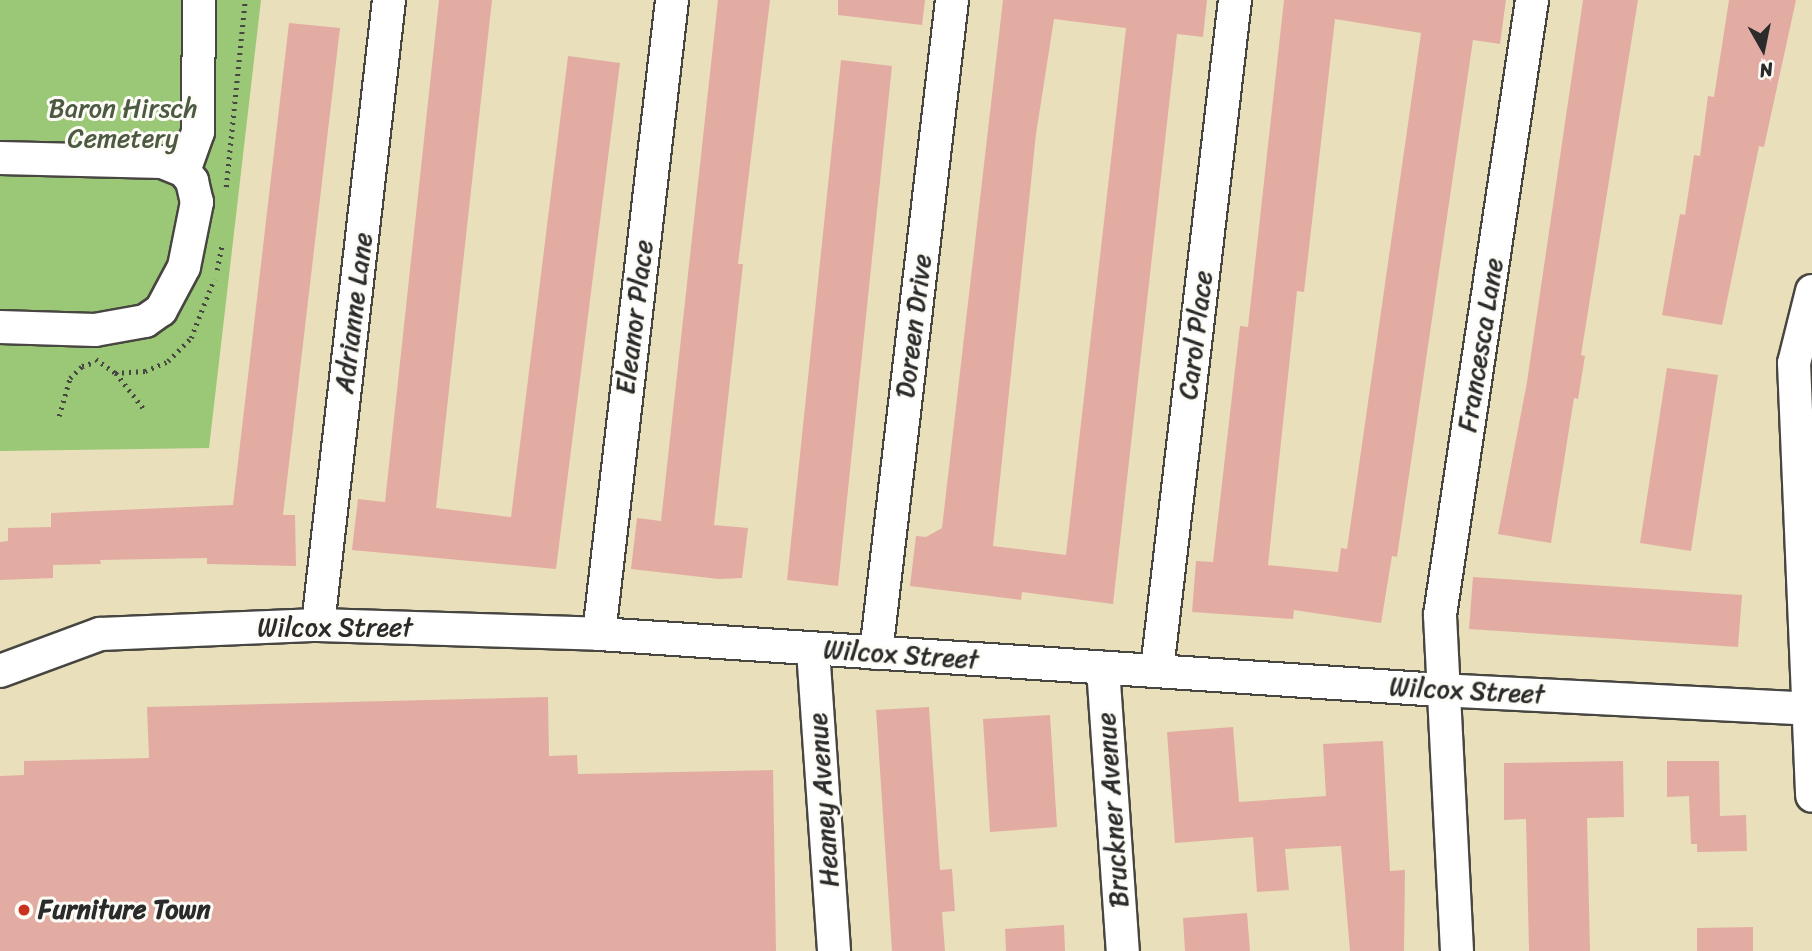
<!DOCTYPE html>
<html>
<head>
<meta charset="utf-8">
<style>
	body { margin:0 }
	#map { position:relative; width:1812px; height:951px; overflow:hidden; background:#e9dfbb; font-family:Sriracha,sans-serif }
	div>[style] { position:absolute }
	[style*='--x'] { left:calc(var(--x)*1px); top:calc(var(--y)*1px); width:calc(var(--w)*1px); rotate:calc(var(--a)*1deg) }
	.green>* { inset:0; background:#9bc876 }
	.building>* { inset:0; background:#e3aca3 }
	.path>* { height:4.5px; margin-top:-2.25px; transform-origin:0; background:repeating-linear-gradient(90deg,#484641 0 2px,transparent 0 7px) }
	.roads { filter:drop-shadow(2px 0 #484641) drop-shadow(-2px 0 #484641) drop-shadow(0 2px #484641) drop-shadow(0 -2px #484641) }
	.minor>* { height:32px; margin:-16px; padding:0 16px; transform-origin:16px; border-radius:16px; background:#fff }
	.dots>* { width:19px; height:19px; translate:-50% -50%; box-sizing:border-box; border:4px solid #fdfcf7; border-radius:50% }
	span { translate:-50% -50%; white-space:nowrap; text-align:center; line-height:1.15; -webkit-text-stroke:6px #fdfcf7; paint-order:stroke }
	.park-label { font-size:26px; color:#4d5a42 }
	.street-label { font-size:26px; color:#2b2b2b }
	.poi-label { font-size:26px; color:#2b2b2b; font-weight:700 }
	.left { translate:0 -50%; text-align:left }
	.north { position:absolute; left:1728px; top:14px; width:70px; height:70px; -webkit-text-stroke:5px #fdfcf7; paint-order:stroke; rotate:171deg; font-size:19px; font-weight:700; line-height:28px; text-align:center; color:#2b2b2b }
	.north::after { content:''; display:block; margin:auto; width:24px; height:32px; background:#2b2b2b; clip-path:polygon(50% 0,100% 100%,50% 72%,0 100%) }
</style>
</head>
<body>
<div id="map">
	<div class="green">
		<div style="clip-path:polygon(0 0,261px 0,209px 448px,0 451px)"></div>
	</div>
	<div class="building">
		<div style="clip-path:polygon(439px 0,492px 0,436px 508px,511px 517px,568px 56px,620px 63px,556px 569px,352px 550px,358px 499px,385px 502px)"></div>
		<div style="clip-path:polygon(718px 0,770px 0,738px 264px,743px 264px,714px 525px,748px 528px,742px 578px,719px 579px,631px 569px,637px 518px,661px 521px)"></div>
		<div style="clip-path:polygon(838px 0,925px 0,922px 25px,838px 15px)"></div>
		<div style="clip-path:polygon(evenodd,1003px 0,1207px 0,1203px 37px,1177px 34px,1113px 604px,1022px 592px,1021px 600px,910px 586px,916px 536px,926px 537px,942px 528px,1003px 0,1054px 19px,1126px 28px,1066px 555px,993px 546px,1036px 134px,1054px 19px)"></div>
		<div style="clip-path:polygon(evenodd,1284px 0,1506px 0,1500px 44px,1473px 40px,1397px 557px,1392px 556px,1381px 623px,1294px 610px,1293px 619px,1192px 612px,1196px 561px,1213px 562px,1240px 326px,1248px 327px,1284px 0,1335px 19px,1421px 33px,1347px 549px,1341px 548px,1338px 572px,1268px 565px,1297px 291px,1304px 292px,1335px 19px)"></div>
		<div style="clip-path:polygon(1583px 0,1638px 0,1581px 355px,1585px 356px,1578px 399px,1574px 398px,1551px 543px,1498px 534px,1527px 382px)"></div>
		<div style="clip-path:polygon(1729px 0,1796px 0,1764px 147px,1759px 146px,1722px 325px,1662px 315px,1680px 214px,1685px 215px,1694px 155px,1700px 156px,1708px 96px,1714px 97px)"></div>
		<div style="clip-path:polygon(289px 23px,340px 28px,283px 515px,295px 515px,296px 566px,207px 564px,207px 558px,100px 560px,101px 564px,53px 565px,53px 578px,0 580px,0 542px,8px 541px,8px 528px,51px 527px,51px 513px,233px 505px)"></div>
		<div style="clip-path:polygon(841px 60px,892px 66px,838px 586px,787px 580px)"></div>
		<div style="clip-path:polygon(1667px 368px,1718px 375px,1691px 551px,1640px 543px)"></div>
		<div style="clip-path:polygon(1473px 577px,1742px 595px,1738px 647px,1469px 629px)"></div>
		<div style="clip-path:polygon(548px 697px,549px 756px,577px 755px,578px 774px,773px 770px,776px 951px,0 951px,0 776px,24px 775px,24px 761px,149px 758px,147px 707px)"></div>
		<div style="clip-path:polygon(929px 707px,940px 870px,952px 869px,955px 911px,942px 912px,945px 951px,892px 951px,876px 710px)"></div>
		<div style="clip-path:polygon(1050px 715px,1057px 827px,990px 832px,983px 719px)"></div>
		<div style="clip-path:polygon(1233px 727px,1239px 802px,1326px 796px,1323px 744px,1383px 741px,1390px 871px,1405px 870px,1404px 951px,1350px 951px,1341px 846px,1285px 849px,1289px 890px,1257px 892px,1253px 837px,1175px 843px,1167px 732px)"></div>
		<div style="clip-path:polygon(1623px 761px,1624px 817px,1587px 818px,1590px 951px,1529px 951px,1526px 819px,1504px 820px,1504px 763px)"></div>
		<div style="clip-path:polygon(1667px 761px,1719px 761px,1720px 816px,1746px 815px,1747px 851px,1697px 852px,1697px 844px,1691px 844px,1689px 796px,1667px 797px)"></div>
		<div style="clip-path:polygon(1247px 913px,1250px 951px,1185px 951px,1183px 918px)"></div>
		<div style="clip-path:polygon(1064px 925px,1065px 951px,1006px 951px,1005px 929px)"></div>
		<div style="clip-path:polygon(1753px 927px,1753px 951px,1697px 951px,1697px 928px)"></div>
	</div>
	<div class="path">
		<div style="--x:226;--y:187;--w:188;--a:-84.2"></div>
		<div style="--x:217;--y:270;--w:25;--a:-79"></div>
		<div style="--x:96;--y:359;--w:24;--a:36"></div>
		<div style="--x:115;--y:373;--w:30;--a:-4"></div>
		<div style="--x:145;--y:371;--w:25;--a:-23"></div>
		<div style="--x:168;--y:361;--w:33;--a:-45"></div>
		<div style="--x:191;--y:338;--w:63;--a:-68.7"></div>
		<div style="--x:116;--y:373;--w:46;--a:52.1"></div>
		<div style="--x:59;--y:416;--w:40;--a:-74"></div>
		<div style="--x:70;--y:378;--w:17;--a:-45"></div>
		<div style="--x:82;--y:366;--w:14;--a:-17"></div>
	</div>
	<div class="roads">
		<div class="minor">
			<div style="--x:0;--y:158;--w:162;--a:1.4"></div>
			<div style="--x:162;--y:162;--w:24;--a:22"></div>
			<div style="--x:184;--y:171;--w:13;--a:51"></div>
			<div style="--x:192;--y:181;--w:22;--a:77"></div>
			<div style="--x:197;--y:202;--w:66;--a:101.3"></div>
			<div style="--x:184;--y:267;--w:49;--a:118.1"></div>
			<div style="--x:161;--y:310;--w:19;--a:145"></div>
			<div style="--x:145;--y:321;--w:51;--a:169.8"></div>
			<div style="--x:95;--y:330;--w:95;--a:-178.2"></div>
			<div style="--x:184;--y:171;--w:41;--a:-70.3"></div>
			<div style="--x:198;--y:132;--w:132;--a:-89.6"></div>
			<div style="--x:1812;--y:291;--w:74;--a:104"></div>
			<div style="--x:1794;--y:363;--w:433;--a:87.6"></div>
			<div style="--x:318;--y:625;--w:629;--a:-83.52"></div>
			<div style="--x:599;--y:634;--w:638;--a:-83.43"></div>
			<div style="--x:813;--y:650;--w:302;--a:86"></div>
			<div style="--x:876;--y:653;--w:657;--a:-83.36"></div>
			<div style="--x:1103;--y:668;--w:284;--a:86"></div>
			<div style="--x:1157;--y:670;--w:675;--a:-83.36"></div>
			<div style="--x:0;--y:671;--w:107;--a:-20.3"></div>
			<div style="--x:100;--y:634;--w:218;--a:-2.4"></div>
			<div style="--x:318;--y:625;--w:281;--a:1.8"></div>
			<div style="--x:599;--y:634;--w:843;--a:3.81"></div>
			<div style="--x:1440;--y:690;--w:369;--a:2.9"></div>
			<div style="--x:1457;--y:951;--w:336;--a:-92.9"></div>
			<div style="--x:1440;--y:615;--w:622;--a:-81.49"></div>
		</div>
	</div>
	<div class="dots">
		<div style="left:24px;top:910px;background:#c8321e"></div>
	</div>
	<div class="park-label">
		<span style="left:123px;top:124px">Baron Hirsch<br>Cemetery</span>
	</div>
	<div class="street-label">
		<span style="left:354px;top:313px;rotate:-83deg">Adrianne Lane</span>
		<span style="left:635px;top:317px;rotate:-83deg">Eleanor Place</span>
		<span style="left:914px;top:326px;rotate:-83deg">Doreen Drive</span>
		<span style="left:1196px;top:335px;rotate:-83deg">Carol Place</span>
		<span style="left:1481px;top:345px;rotate:-81deg">Francesca Lane</span>
		<span style="left:335px;top:628px">Wilcox Street</span>
		<span style="left:901px;top:655px;rotate:4deg">Wilcox Street</span>
		<span style="left:1467px;top:691px;rotate:3deg">Wilcox Street</span>
		<span style="left:824px;top:800px;rotate:-94deg">Heaney Avenue</span>
		<span style="left:1113px;top:810px;rotate:-94deg">Bruckner Avenue</span>
	</div>
	<div class="poi-label">
		<span class="left" style="left:38px;top:910px">Furniture Town</span>
	</div>
	<div class="north">N</div>
</div>
</body>
</html>
